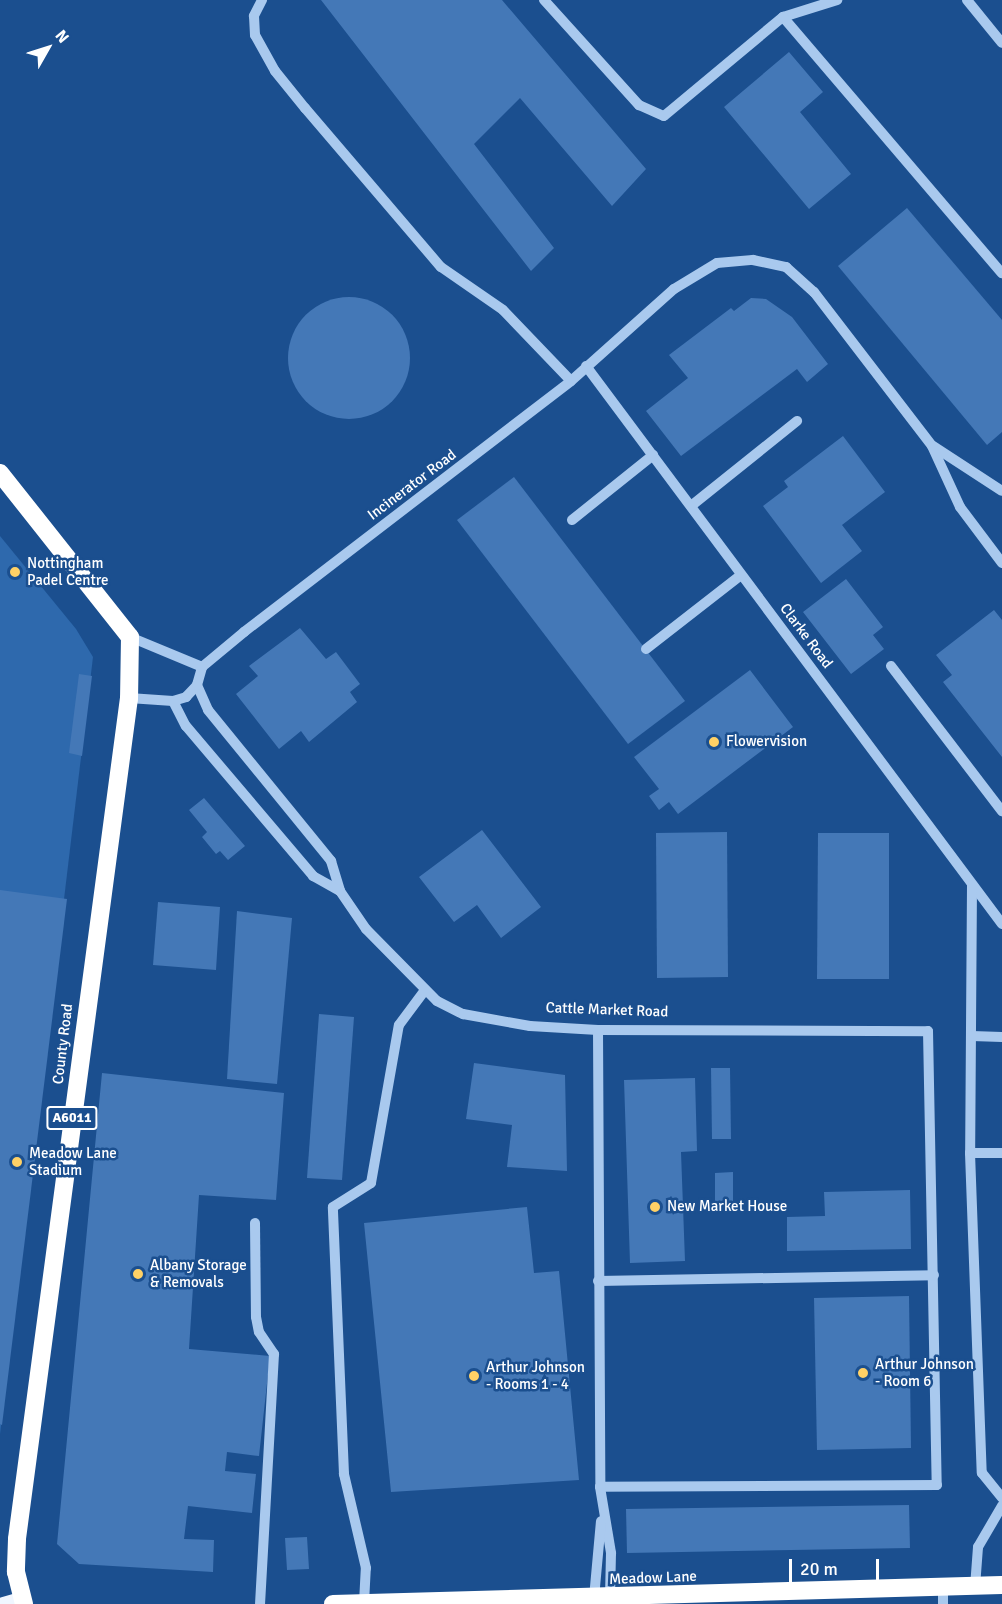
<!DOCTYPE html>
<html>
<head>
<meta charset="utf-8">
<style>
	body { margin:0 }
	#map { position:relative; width:1002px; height:1604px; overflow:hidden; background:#1b4f8f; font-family:Signika,sans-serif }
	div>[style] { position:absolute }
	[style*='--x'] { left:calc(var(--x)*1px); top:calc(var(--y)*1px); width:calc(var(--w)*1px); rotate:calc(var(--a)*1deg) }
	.green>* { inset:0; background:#2e69ad }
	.building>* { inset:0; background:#4478b7 }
	.round { border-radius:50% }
	.minor>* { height:10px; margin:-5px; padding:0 5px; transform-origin:5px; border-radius:5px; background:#a9c9ee }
	.major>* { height:15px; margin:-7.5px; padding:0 7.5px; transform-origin:7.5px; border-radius:7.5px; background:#f0f6ff }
	.highway>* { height:18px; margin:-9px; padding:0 9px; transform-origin:9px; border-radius:9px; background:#fff }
	.dots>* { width:16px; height:16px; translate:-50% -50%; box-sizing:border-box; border:3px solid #1b4f8f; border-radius:50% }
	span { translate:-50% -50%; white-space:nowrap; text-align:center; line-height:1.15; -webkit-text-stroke:5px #1b4f8f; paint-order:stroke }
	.shield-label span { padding:2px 4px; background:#1b4f8f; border:2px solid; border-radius:4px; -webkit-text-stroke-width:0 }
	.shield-label { font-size:14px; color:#fff; font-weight:700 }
	.street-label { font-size:15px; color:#fff }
	.poi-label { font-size:15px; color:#fff }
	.left { translate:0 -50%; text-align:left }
	.north { position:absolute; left:18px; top:18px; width:60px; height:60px; -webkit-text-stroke:4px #1b4f8f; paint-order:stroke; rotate:51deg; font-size:16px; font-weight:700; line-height:24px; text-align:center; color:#fff }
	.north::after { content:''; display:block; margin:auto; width:21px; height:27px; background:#fff; clip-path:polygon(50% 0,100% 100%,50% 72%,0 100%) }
	.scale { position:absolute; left:789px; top:1559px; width:90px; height:27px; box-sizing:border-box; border:3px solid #fff; border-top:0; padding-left:8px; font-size:18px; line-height:21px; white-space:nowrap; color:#fff; -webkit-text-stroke:4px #1b4f8f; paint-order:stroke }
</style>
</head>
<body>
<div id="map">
	<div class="green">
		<div style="clip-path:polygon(0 536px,76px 629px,93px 657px,0 1434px)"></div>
	</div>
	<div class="building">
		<div style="clip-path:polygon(321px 0,502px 0,646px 169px,612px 206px,520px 98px,474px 144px,554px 248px,531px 271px)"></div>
		<div style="clip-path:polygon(789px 52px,823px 92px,800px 112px,851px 174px,809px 209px,724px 107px)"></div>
		<div style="clip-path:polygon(907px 208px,1002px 320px,1002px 432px,987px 445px,838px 266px)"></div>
		<div class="round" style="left:288px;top:297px;width:122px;height:122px"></div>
		<div style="clip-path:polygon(751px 298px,766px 299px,792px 317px,828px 364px,807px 382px,797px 369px,681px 456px,646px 411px,688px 378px,669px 355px,731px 308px,734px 311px)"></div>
		<div style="clip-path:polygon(843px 436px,885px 492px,842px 525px,862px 551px,821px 583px,763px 506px,788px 487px,784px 481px)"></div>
		<div style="clip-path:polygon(514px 477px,685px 701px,628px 744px,457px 520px)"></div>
		<div style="clip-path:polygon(846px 579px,883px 627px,873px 635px,884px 649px,851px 674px,803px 612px)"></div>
		<div style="clip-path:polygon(994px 610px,1002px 620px,1002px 757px,943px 682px,952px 675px,936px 655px)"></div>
		<div style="clip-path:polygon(300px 628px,326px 659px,336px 652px,360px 684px,350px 692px,357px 702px,309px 742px,301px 731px,279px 749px,236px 694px,258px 676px,249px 666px)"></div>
		<div style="clip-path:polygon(750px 670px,793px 727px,678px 814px,669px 802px,659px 810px,649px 796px,659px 789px,634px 757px)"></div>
		<div style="clip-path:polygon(79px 674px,92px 676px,82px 756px,69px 753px)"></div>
		<div style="clip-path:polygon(204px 798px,245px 846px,228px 860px,220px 851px,216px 854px,202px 837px,207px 832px,189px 810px)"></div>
		<div style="clip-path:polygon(482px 830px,541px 907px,501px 938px,477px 905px,454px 922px,419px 877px)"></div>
		<div style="clip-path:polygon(727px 832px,728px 977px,657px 978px,656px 833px)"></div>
		<div style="clip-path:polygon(818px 833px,889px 833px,889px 979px,817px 979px)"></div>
		<div style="clip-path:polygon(0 890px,67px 899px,2px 1425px,0 1424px)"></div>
		<div style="clip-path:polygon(158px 902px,220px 907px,216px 970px,153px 965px)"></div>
		<div style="clip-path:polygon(237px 911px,292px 918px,277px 1084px,227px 1079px)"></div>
		<div style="clip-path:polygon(319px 1014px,354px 1017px,342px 1180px,307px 1178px)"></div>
		<div style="clip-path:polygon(474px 1063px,565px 1075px,567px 1171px,507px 1167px,512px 1125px,466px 1119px)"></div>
		<div style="clip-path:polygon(711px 1068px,730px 1068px,731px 1139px,712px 1139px)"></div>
		<div style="clip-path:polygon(102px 1073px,284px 1093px,276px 1200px,199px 1195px,189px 1349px,270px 1356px,259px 1456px,227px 1452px,225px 1471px,256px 1474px,252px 1513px,188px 1506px,184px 1539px,214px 1540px,213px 1572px,79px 1564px,57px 1544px)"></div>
		<div style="clip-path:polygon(695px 1078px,697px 1151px,681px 1152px,685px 1261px,630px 1263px,624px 1080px)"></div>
		<div style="clip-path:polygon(733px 1172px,733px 1210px,715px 1210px,715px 1173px)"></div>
		<div style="clip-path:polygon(910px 1190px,911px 1249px,787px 1251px,787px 1217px,825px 1216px,824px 1192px)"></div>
		<div style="clip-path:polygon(527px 1207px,534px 1273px,559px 1271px,579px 1480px,391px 1492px,364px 1223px)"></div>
		<div style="clip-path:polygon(909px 1296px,911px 1448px,817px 1450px,814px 1298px)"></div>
		<div style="clip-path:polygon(909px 1505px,910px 1548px,627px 1553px,626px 1509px)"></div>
		<div style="clip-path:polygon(307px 1537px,309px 1569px,287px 1570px,285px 1538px)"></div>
	</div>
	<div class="minor">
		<div style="--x:262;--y:0;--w:18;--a:117"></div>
		<div style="--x:254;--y:16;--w:19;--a:87"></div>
		<div style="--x:255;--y:35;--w:41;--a:60.9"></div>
		<div style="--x:275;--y:71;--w:48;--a:51"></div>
		<div style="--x:305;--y:108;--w:209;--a:49.5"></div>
		<div style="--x:441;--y:267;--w:75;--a:34.7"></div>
		<div style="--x:503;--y:310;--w:98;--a:46.2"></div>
		<div style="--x:544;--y:0;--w:142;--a:47.9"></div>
		<div style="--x:639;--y:105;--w:27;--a:24"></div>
		<div style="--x:664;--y:116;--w:155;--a:-39.8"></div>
		<div style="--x:783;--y:17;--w:57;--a:-17.5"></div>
		<div style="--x:967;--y:0;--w:55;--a:50.9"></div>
		<div style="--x:783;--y:17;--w:337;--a:49.5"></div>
		<div style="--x:586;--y:366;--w:696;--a:53.29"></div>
		<div style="--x:933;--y:446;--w:82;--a:33.1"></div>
		<div style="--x:691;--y:506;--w:136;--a:-38.7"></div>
		<div style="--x:572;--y:520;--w:104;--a:-38.7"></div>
		<div style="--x:130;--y:637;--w:78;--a:22.6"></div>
		<div style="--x:646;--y:649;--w:120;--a:-37.9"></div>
		<div style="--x:891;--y:666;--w:183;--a:52.6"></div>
		<div style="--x:197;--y:685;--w:27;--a:66"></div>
		<div style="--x:208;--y:710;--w:195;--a:50.8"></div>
		<div style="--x:331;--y:861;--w:31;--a:73"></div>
		<div style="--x:340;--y:891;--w:46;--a:55.6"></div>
		<div style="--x:366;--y:929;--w:101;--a:45.4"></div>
		<div style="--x:437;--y:1001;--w:29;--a:27"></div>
		<div style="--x:463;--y:1014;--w:68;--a:10.2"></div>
		<div style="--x:530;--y:1026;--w:68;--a:3.4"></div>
		<div style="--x:598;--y:1030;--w:330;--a:0.2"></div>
		<div style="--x:928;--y:1031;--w:454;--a:88.9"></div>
		<div style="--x:937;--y:1485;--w:337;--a:179.7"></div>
		<div style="--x:129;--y:698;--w:44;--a:3.9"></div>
		<div style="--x:173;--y:701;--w:14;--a:-17"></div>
		<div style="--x:186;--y:697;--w:16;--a:-47"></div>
		<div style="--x:197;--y:685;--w:19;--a:-74"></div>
		<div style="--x:202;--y:667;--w:55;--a:-39.8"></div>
		<div style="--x:244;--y:632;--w:412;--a:-37.5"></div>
		<div style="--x:571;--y:381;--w:138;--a:-41.8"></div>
		<div style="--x:674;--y:289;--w:50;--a:-31.2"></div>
		<div style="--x:717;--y:263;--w:36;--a:-5"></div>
		<div style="--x:753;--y:260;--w:34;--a:12"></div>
		<div style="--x:786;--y:267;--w:38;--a:42"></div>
		<div style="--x:814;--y:292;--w:194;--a:52.5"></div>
		<div style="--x:932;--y:446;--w:67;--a:65.3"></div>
		<div style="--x:960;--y:507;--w:70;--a:53.1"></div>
		<div style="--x:173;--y:701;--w:28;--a:63"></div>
		<div style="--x:186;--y:726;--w:197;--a:49.7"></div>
		<div style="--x:313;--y:876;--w:31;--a:29"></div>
		<div style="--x:972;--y:885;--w:268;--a:90.4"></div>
		<div style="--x:970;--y:1153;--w:320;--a:87.9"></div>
		<div style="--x:982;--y:1473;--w:32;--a:51"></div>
		<div style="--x:598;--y:1030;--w:457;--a:89.7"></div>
		<div style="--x:600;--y:1487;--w:67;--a:80.5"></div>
		<div style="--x:611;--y:1553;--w:45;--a:91.3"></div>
		<div style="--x:972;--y:1036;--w:30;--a:2"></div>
		<div style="--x:970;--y:1153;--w:32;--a:0"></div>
		<div style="--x:255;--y:1223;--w:94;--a:89.4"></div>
		<div style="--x:256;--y:1317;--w:15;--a:79"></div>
		<div style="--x:259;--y:1332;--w:27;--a:56"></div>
		<div style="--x:274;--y:1354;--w:250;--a:93.2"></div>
		<div style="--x:598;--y:1281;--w:336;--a:-1"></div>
		<div style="--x:943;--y:1587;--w:17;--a:90"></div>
		<div style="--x:975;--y:1587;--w:40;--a:-85.7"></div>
		<div style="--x:978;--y:1547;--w:48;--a:-59.7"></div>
		<div style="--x:594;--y:1598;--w:77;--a:-84.8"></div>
		<div style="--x:364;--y:1603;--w:35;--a:-87"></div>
		<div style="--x:366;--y:1568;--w:97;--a:-103.2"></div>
		<div style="--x:344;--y:1474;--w:267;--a:-92.4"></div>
		<div style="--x:333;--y:1207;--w:45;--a:-32.3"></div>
		<div style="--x:371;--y:1183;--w:160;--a:-80"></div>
		<div style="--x:399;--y:1025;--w:44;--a:-53.4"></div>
	</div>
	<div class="major">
		<div style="--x:3;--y:1604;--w:19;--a:-16"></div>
	</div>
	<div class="highway">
		<div style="--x:0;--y:473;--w:209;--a:51.6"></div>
		<div style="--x:130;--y:637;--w:61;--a:90.9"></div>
		<div style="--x:129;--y:698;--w:848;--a:97.59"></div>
		<div style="--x:17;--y:1539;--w:33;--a:92"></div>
		<div style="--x:16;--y:1572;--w:33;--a:76"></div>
		<div style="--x:333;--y:1604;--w:669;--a:-1.63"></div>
	</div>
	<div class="dots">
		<div style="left:15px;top:572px;background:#ffd166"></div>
		<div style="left:714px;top:742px;background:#ffd166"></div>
		<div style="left:17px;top:1162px;background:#ffd166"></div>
		<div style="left:655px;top:1207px;background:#ffd166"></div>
		<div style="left:138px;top:1274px;background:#ffd166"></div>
		<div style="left:863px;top:1373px;background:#ffd166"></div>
		<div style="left:474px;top:1376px;background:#ffd166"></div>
	</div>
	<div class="shield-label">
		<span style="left:72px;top:1118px">A6011</span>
	</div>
	<div class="street-label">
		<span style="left:412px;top:485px;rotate:-37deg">Incinerator Road</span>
		<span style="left:806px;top:636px;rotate:53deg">Clarke Road</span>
		<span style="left:607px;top:1010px;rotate:2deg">Cattle Market Road</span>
		<span style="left:63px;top:1044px;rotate:-83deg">County Road</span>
		<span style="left:653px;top:1578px;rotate:-2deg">Meadow Lane</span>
	</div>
	<div class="poi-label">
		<span class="left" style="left:27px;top:572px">Nottingham<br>Padel Centre</span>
		<span class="left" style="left:726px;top:742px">Flowervision</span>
		<span class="left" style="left:29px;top:1162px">Meadow Lane<br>Stadium</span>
		<span class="left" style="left:667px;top:1207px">New Market House</span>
		<span class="left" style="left:150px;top:1274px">Albany Storage<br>&amp; Removals</span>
		<span class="left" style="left:875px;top:1373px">Arthur Johnson<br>- Room 6</span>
		<span class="left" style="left:486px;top:1376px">Arthur Johnson<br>- Rooms 1 - 4</span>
	</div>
	<div class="north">N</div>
	<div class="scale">20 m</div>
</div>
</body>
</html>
